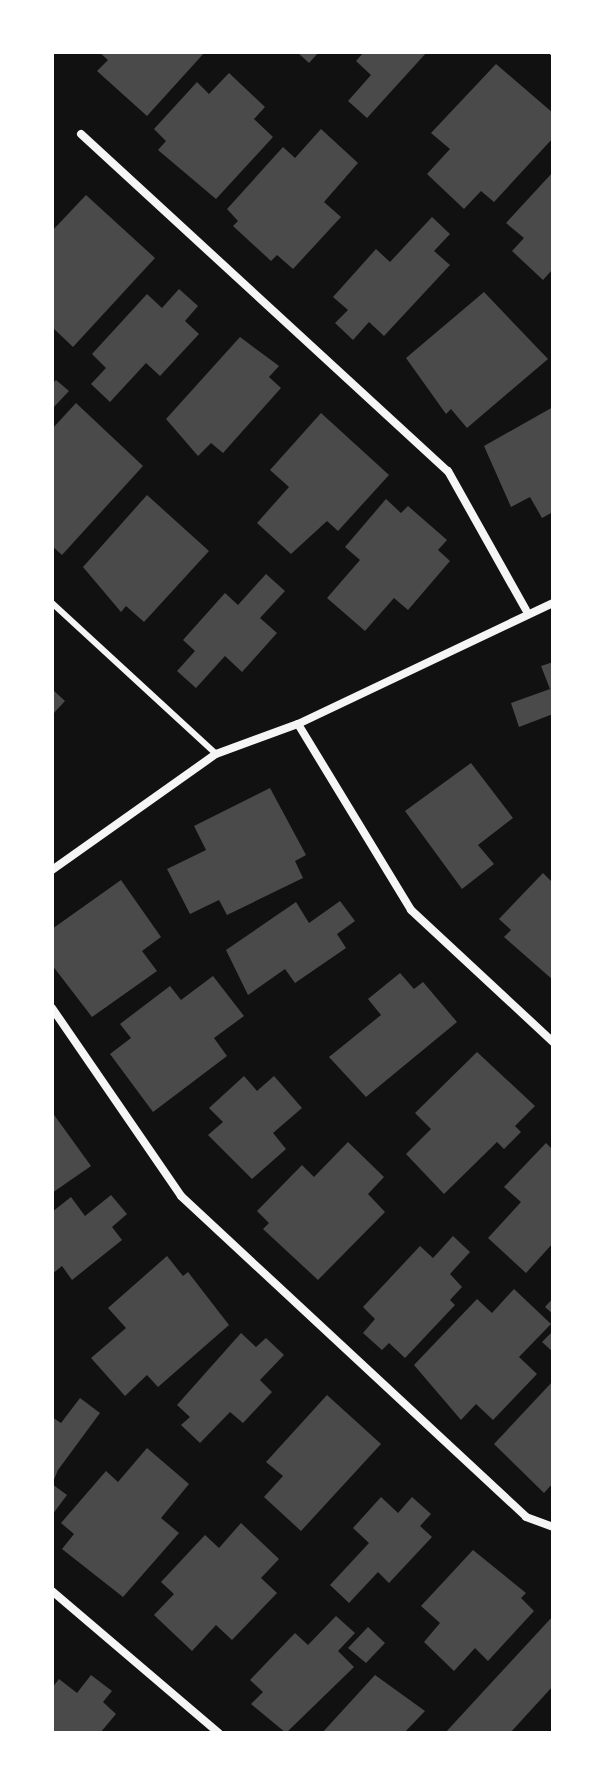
<!DOCTYPE html>
<html>
<head>
<meta charset="utf-8">
<style>
	body { margin:0 }
	#map { position:relative; width:605px; height:1785px; overflow:hidden; background:#111; font-family:Karla,sans-serif }
	div>[style] { position:absolute }
	[style*='--x'] { left:calc(var(--x)*1px); top:calc(var(--y)*1px); width:calc(var(--w)*1px); rotate:calc(var(--a)*1deg) }
	.building>* { inset:0; background:#4a4a4a }
	.service>* { height:6px; margin:-3px; padding:0 3px; transform-origin:3px; border-radius:3px; background:#f5f5f5 }
	.minor>* { height:8px; margin:-4px; padding:0 4px; transform-origin:4px; border-radius:4px; background:#f5f5f5 }
	span { translate:-50% -50%; white-space:nowrap; text-align:center; line-height:1.15; -webkit-text-stroke:6px #fff; paint-order:stroke }
	.frame { position:absolute; inset:0; border:54px solid #fff; pointer-events:none }
</style>
</head>
<body>
<div id="map">
	<div class="building">
		<div style="clip-path:polygon(99px 52px,205px 52px,147px 116px,97px 71px,108px 60px)"></div>
		<div style="clip-path:polygon(297px 52px,319px 52px,309px 63px)"></div>
		<div style="clip-path:polygon(364px 52px,427px 52px,367px 118px,348px 101px,371px 75px,356px 61px)"></div>
		<div style="clip-path:polygon(496px 64px,553px 113px,553px 138px,494px 202px,481px 191px,464px 209px,427px 174px,450px 149px,431px 133px)"></div>
		<div style="clip-path:polygon(229px 73px,265px 107px,254px 119px,273px 137px,216px 199px,158px 150px,166px 141px,154px 129px,197px 82px,209px 94px)"></div>
		<div style="clip-path:polygon(321px 129px,358px 163px,324px 202px,341px 217px,293px 269px,277px 255px,271px 261px,233px 226px,238px 221px,227px 209px,283px 147px,295px 158px)"></div>
		<div style="clip-path:polygon(553px 172px,553px 269px,543px 280px,512px 251px,524px 238px,506px 223px)"></div>
		<div style="clip-path:polygon(86px 195px,155px 258px,73px 347px,52px 327px,52px 231px)"></div>
		<div style="clip-path:polygon(432px 217px,450px 234px,434px 251px,450px 265px,384px 336px,369px 322px,353px 340px,335px 323px,348px 310px,333px 297px,376px 249px,390px 262px)"></div>
		<div style="clip-path:polygon(179px 289px,198px 306px,185px 321px,199px 334px,160px 376px,146px 363px,110px 402px,91px 384px,106px 368px,92px 354px,147px 294px,162px 308px)"></div>
		<div style="clip-path:polygon(484px 292px,548px 359px,467px 428px,451px 409px,446px 414px,406px 358px)"></div>
		<div style="clip-path:polygon(240px 337px,279px 366px,269px 377px,281px 388px,223px 453px,211px 443px,198px 456px,166px 419px)"></div>
		<div style="clip-path:polygon(56px 380px,69px 391px,52px 409px,52px 384px)"></div>
		<div style="clip-path:polygon(76px 403px,143px 466px,62px 555px,52px 546px,52px 429px)"></div>
		<div style="clip-path:polygon(553px 407px,553px 512px,542px 518px,530px 497px,511px 507px,484px 446px)"></div>
		<div style="clip-path:polygon(321px 413px,389px 475px,338px 531px,327px 521px,291px 554px,257px 523px,289px 487px,270px 470px)"></div>
		<div style="clip-path:polygon(147px 495px,209px 551px,144px 622px,126px 606px,121px 612px,83px 567px)"></div>
		<div style="clip-path:polygon(386px 499px,401px 513px,408px 506px,447px 540px,438px 550px,450px 561px,408px 610px,394px 598px,365px 631px,327px 598px,360px 560px,345px 547px)"></div>
		<div style="clip-path:polygon(266px 574px,285px 591px,260px 618px,277px 633px,242px 672px,225px 656px,196px 688px,177px 671px,195px 651px,183px 640px,225px 593px,238px 605px)"></div>
		<div style="clip-path:polygon(553px 662px,553px 714px,519px 727px,511px 703px,550px 689px,541px 666px)"></div>
		<div style="clip-path:polygon(52px 689px,65px 701px,52px 715px)"></div>
		<div style="clip-path:polygon(471px 763px,513px 818px,478px 845px,494px 864px,462px 889px,405px 811px)"></div>
		<div style="clip-path:polygon(270px 788px,306px 855px,295px 861px,303px 878px,227px 915px,219px 900px,190px 914px,167px 869px,206px 850px,194px 826px)"></div>
		<div style="clip-path:polygon(543px 873px,553px 883px,553px 980px,504px 937px,511px 930px,499px 919px)"></div>
		<div style="clip-path:polygon(121px 880px,161px 937px,142px 951px,157px 971px,92px 1017px,52px 965px,52px 929px)"></div>
		<div style="clip-path:polygon(340px 901px,355px 921px,337px 934px,346px 948px,295px 983px,285px 969px,248px 995px,226px 950px,296px 902px,309px 923px)"></div>
		<div style="clip-path:polygon(400px 973px,414px 989px,423px 982px,457px 1022px,366px 1097px,329px 1057px,381px 1015px,368px 999px)"></div>
		<div style="clip-path:polygon(213px 976px,244px 1016px,214px 1038px,227px 1056px,153px 1112px,110px 1054px,131px 1038px,120px 1024px,170px 986px,181px 1000px)"></div>
		<div style="clip-path:polygon(477px 1052px,535px 1106px,515px 1126px,521px 1132px,504px 1149px,497px 1142px,444px 1194px,406px 1154px,431px 1129px,415px 1113px)"></div>
		<div style="clip-path:polygon(244px 1076px,257px 1091px,274px 1076px,302px 1108px,273px 1133px,286px 1149px,252px 1179px,208px 1135px,223px 1122px,209px 1108px)"></div>
		<div style="clip-path:polygon(52px 1112px,91px 1166px,52px 1193px)"></div>
		<div style="clip-path:polygon(348px 1142px,384px 1177px,368px 1194px,385px 1212px,318px 1280px,263px 1229px,269px 1223px,257px 1211px,302px 1165px,314px 1177px)"></div>
		<div style="clip-path:polygon(546px 1143px,553px 1150px,553px 1243px,526px 1273px,488px 1238px,521px 1202px,504px 1187px)"></div>
		<div style="clip-path:polygon(111px 1195px,127px 1214px,112px 1227px,122px 1240px,72px 1280px,62px 1266px,52px 1274px,52px 1212px,71px 1197px,85px 1216px)"></div>
		<div style="clip-path:polygon(453px 1236px,470px 1252px,450px 1274px,462px 1287px,450px 1300px,455px 1305px,405px 1358px,389px 1343px,382px 1350px,363px 1333px,375px 1319px,363px 1307px,420px 1246px,433px 1258px)"></div>
		<div style="clip-path:polygon(167px 1256px,183px 1276px,188px 1272px,229px 1325px,158px 1387px,147px 1375px,125px 1396px,91px 1358px,126px 1328px,108px 1308px)"></div>
		<div style="clip-path:polygon(514px 1289px,551px 1324px,519px 1357px,537px 1374px,493px 1420px,476px 1404px,461px 1420px,414px 1365px,477px 1299px,492px 1313px)"></div>
		<div style="clip-path:polygon(553px 1298px,553px 1314px,545px 1307px)"></div>
		<div style="clip-path:polygon(553px 1331px,553px 1352px,542px 1342px)"></div>
		<div style="clip-path:polygon(241px 1333px,256px 1347px,266px 1338px,284px 1355px,260px 1380px,272px 1392px,243px 1423px,230px 1412px,200px 1443px,181px 1425px,190px 1417px,177px 1405px)"></div>
		<div style="clip-path:polygon(553px 1381px,553px 1483px,544px 1493px,494px 1444px)"></div>
		<div style="clip-path:polygon(327px 1395px,381px 1444px,301px 1531px,264px 1497px,283px 1476px,266px 1462px)"></div>
		<div style="clip-path:polygon(80px 1398px,100px 1413px,58px 1470px,52px 1484px,67px 1495px,52px 1515px,52px 1417px,61px 1423px)"></div>
		<div style="clip-path:polygon(147px 1448px,189px 1484px,161px 1518px,179px 1533px,123px 1597px,62px 1549px,74px 1534px,61px 1523px,106px 1471px,118px 1482px)"></div>
		<div style="clip-path:polygon(381px 1497px,398px 1513px,412px 1497px,431px 1514px,420px 1526px,432px 1537px,389px 1583px,378px 1572px,349px 1603px,330px 1585px,369px 1543px,353px 1528px)"></div>
		<div style="clip-path:polygon(241px 1523px,279px 1559px,261px 1578px,277px 1593px,232px 1640px,216px 1625px,192px 1651px,154px 1615px,174px 1594px,161px 1582px,205px 1535px,219px 1548px)"></div>
		<div style="clip-path:polygon(473px 1550px,526px 1593px,521px 1598px,534px 1611px,488px 1661px,475px 1648px,454px 1671px,424px 1642px,440px 1623px,421px 1606px)"></div>
		<div style="clip-path:polygon(336px 1616px,355px 1633px,338px 1651px,354px 1667px,286px 1733px,251px 1704px,263px 1692px,250px 1680px,295px 1633px,308px 1645px)"></div>
		<div style="clip-path:polygon(553px 1616px,553px 1686px,510px 1733px,445px 1733px)"></div>
		<div style="clip-path:polygon(368px 1627px,385px 1643px,366px 1663px,348px 1648px)"></div>
		<div style="clip-path:polygon(91px 1675px,112px 1691px,103px 1702px,116px 1714px,100px 1733px,52px 1733px,52px 1688px,59px 1679px,77px 1693px)"></div>
		<div style="clip-path:polygon(375px 1675px,425px 1711px,404px 1733px,322px 1733px)"></div>
	</div>
	<div class="service">
		<div style="--x:552;--y:52;--w:1;--a:45"></div>
		<div style="--x:52;--y:603;--w:223;--a:42.6"></div>
	</div>
	<div class="minor">
		<div style="--x:81;--y:134;--w:498;--a:42.6"></div>
		<div style="--x:448;--y:471;--w:159;--a:60.7"></div>
		<div style="--x:298;--y:724;--w:218;--a:58.7"></div>
		<div style="--x:411;--y:910;--w:194;--a:42.9"></div>
		<div style="--x:52;--y:870;--w:201;--a:-35.3"></div>
		<div style="--x:216;--y:754;--w:87;--a:-20.1"></div>
		<div style="--x:298;--y:724;--w:282;--a:-25.4"></div>
		<div style="--x:52;--y:1008;--w:228;--a:55.5"></div>
		<div style="--x:181;--y:1196;--w:471;--a:42.9"></div>
		<div style="--x:526;--y:1517;--w:29;--a:20"></div>
		<div style="--x:52;--y:1591;--w:219;--a:40.4"></div>
	</div>
	<div class="frame"></div>
</div>
</body>
</html>
